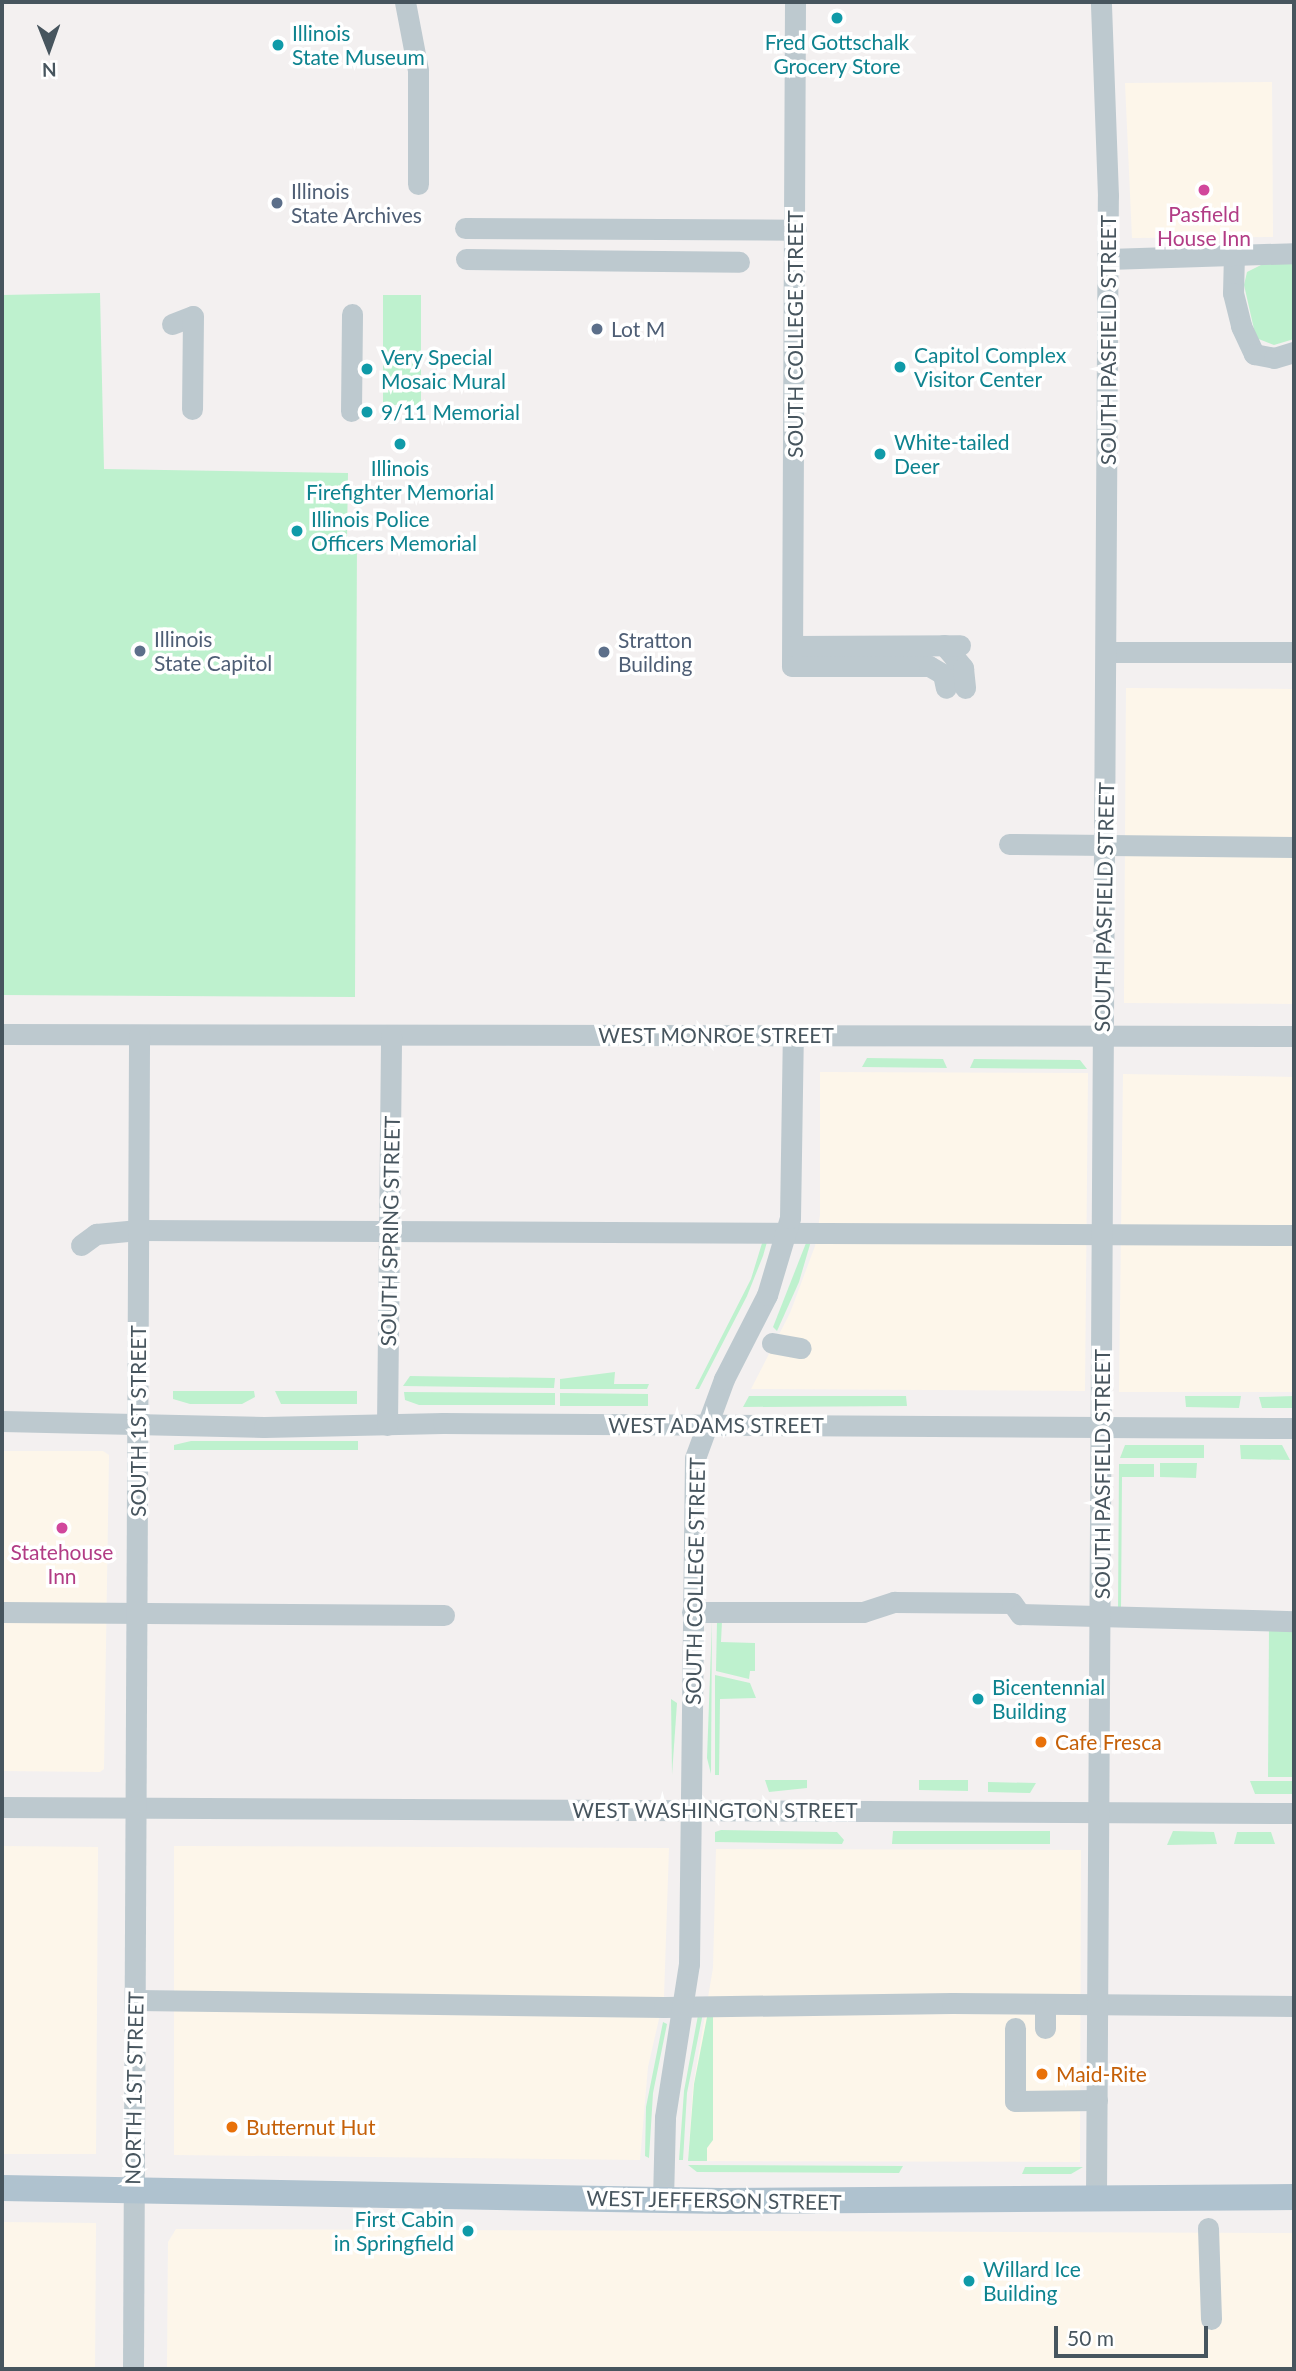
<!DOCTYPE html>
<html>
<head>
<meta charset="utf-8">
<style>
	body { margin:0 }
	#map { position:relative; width:1296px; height:2371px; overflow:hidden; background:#f3f0f0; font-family:Lato,sans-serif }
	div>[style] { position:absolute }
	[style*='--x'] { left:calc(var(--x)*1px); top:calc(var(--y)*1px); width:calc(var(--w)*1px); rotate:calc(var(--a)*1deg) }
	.commercial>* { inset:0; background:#fdf6ea }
	.green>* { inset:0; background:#bef1ce }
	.minor>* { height:21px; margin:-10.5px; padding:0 10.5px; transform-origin:10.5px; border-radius:10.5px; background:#bdc9cf }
	.major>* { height:26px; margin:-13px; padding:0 13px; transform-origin:13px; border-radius:13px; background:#afc2cf }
	.dots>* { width:19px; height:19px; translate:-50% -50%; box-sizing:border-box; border:4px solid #fff; border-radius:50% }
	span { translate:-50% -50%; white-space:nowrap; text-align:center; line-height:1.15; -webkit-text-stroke:7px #fff; paint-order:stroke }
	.culture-label { font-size:21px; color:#0d838f }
	.left { translate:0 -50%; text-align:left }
	.right { translate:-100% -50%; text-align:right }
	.service-label { font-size:21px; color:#4e5e75 }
	.hotel-label { font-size:21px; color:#b23c85 }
	.street-label { font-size:21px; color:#47555e }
	.food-label { font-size:21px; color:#c56008 }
	.frame { position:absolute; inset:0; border:4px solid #47555e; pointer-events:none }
	.north { position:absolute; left:14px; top:14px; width:70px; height:70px; -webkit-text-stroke:5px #fff; paint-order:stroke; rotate:179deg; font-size:19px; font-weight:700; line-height:28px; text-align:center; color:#47555e }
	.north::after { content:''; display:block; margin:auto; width:24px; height:32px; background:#47555e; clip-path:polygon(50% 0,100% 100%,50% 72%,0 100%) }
	.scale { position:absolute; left:1054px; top:2326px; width:154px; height:32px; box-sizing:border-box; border:4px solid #47555e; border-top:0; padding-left:9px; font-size:21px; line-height:24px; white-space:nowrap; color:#47555e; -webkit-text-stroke:5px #fff; paint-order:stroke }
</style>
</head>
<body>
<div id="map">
	<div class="commercial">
		<div style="clip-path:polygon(1272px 82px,1273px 237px,1132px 238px,1125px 83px)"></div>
		<div style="clip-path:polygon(1126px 688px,1294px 689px,1294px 1004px,1124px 1003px)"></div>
		<div style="clip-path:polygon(820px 1072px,1088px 1073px,1085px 1391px,751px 1389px,790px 1313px,815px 1246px,820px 1215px)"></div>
		<div style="clip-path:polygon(1123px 1074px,1294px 1077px,1294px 1392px,1119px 1392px)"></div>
		<div style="clip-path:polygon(2px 1451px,103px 1451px,109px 1455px,104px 1769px,100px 1772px,2px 1771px)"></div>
		<div style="clip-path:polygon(2px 1846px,98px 1847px,96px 2154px,2px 2154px)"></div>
		<div style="clip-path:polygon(174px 1846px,669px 1848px,664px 1997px,648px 2067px,640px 2160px,174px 2155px)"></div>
		<div style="clip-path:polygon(716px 1849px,1081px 1850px,1080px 2162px,688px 2161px,693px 2086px,713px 1968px)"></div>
		<div style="clip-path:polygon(2px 2222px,96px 2223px,95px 2369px,2px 2369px)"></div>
		<div style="clip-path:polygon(176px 2229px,1294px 2233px,1294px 2369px,167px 2369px,168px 2242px)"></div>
	</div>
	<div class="green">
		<div style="clip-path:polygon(1267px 262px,1294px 262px,1294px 339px,1274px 345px,1256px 338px,1244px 285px,1247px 272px)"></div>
		<div style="clip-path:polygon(100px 293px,104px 469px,348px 473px,347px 539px,357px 540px,355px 997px,2px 995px,2px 295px)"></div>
		<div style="clip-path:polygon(383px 295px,421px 295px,421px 405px,383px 405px)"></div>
		<div style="clip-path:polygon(867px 1058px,943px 1059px,947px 1068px,862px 1067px)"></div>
		<div style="clip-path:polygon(974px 1059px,1080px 1060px,1087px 1069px,970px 1068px)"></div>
		<div style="clip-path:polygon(763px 1240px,767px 1242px,763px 1256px,747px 1296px,699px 1389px,695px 1389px,751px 1279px)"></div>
		<div style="clip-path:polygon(811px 1241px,799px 1282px,777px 1331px,773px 1327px,806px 1243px)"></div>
		<div style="clip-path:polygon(615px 1372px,614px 1384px,649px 1384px,647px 1389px,560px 1389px,560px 1379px)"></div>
		<div style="clip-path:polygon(410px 1376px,555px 1378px,554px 1388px,403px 1386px)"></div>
		<div style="clip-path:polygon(173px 1391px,254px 1391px,255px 1397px,242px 1404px,190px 1404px,173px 1399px)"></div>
		<div style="clip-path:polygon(275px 1391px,357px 1391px,357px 1404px,281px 1404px)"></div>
		<div style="clip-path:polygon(404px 1392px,555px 1393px,555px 1405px,419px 1405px,405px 1400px)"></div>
		<div style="clip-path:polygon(560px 1393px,648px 1394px,648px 1406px,560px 1406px)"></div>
		<div style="clip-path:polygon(749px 1396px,906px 1396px,907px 1406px,743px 1407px)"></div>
		<div style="clip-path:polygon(1185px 1396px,1241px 1396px,1239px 1408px,1186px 1407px)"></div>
		<div style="clip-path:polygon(1294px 1396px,1294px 1408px,1262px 1408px,1259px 1397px)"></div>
		<div style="clip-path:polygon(191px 1441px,358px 1441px,358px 1450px,174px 1450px,174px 1445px)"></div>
		<div style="clip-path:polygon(1125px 1445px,1204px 1445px,1204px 1458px,1120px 1458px)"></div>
		<div style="clip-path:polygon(1240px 1445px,1282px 1445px,1290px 1460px,1241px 1459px)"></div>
		<div style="clip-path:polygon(1160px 1463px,1197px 1463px,1196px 1478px,1160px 1477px)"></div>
		<div style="clip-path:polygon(1119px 1464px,1154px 1464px,1154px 1477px,1122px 1477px,1121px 1611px,1118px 1611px)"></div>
		<div style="clip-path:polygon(712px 1621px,711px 1774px,707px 1758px)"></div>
		<div style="clip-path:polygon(717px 1621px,722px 1621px,721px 1642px,755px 1643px,755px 1671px,750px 1671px,749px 1679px,716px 1671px)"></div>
		<div style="clip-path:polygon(1269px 1626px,1294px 1626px,1294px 1777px,1268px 1777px)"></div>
		<div style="clip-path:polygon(715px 1675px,750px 1683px,756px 1698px,720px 1699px,719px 1775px,715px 1775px)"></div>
		<div style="clip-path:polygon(671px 1699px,677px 1703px,672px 1775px)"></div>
		<div style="clip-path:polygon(765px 1780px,807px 1780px,807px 1788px,769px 1792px)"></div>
		<div style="clip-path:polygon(919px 1780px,968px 1780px,968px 1791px,919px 1790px)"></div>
		<div style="clip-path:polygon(1250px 1781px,1294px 1781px,1294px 1794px,1255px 1794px)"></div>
		<div style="clip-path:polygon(988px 1782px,1036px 1783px,1030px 1793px,988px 1792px)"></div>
		<div style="clip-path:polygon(721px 1830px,837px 1832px,844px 1840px,842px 1844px,715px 1842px,715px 1832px)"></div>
		<div style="clip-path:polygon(893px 1831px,1050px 1831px,1050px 1844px,892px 1844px)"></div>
		<div style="clip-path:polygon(1173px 1831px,1214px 1832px,1217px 1844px,1167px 1845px)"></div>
		<div style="clip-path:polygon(1237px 1832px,1271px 1832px,1275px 1844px,1234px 1844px)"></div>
		<div style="clip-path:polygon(708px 2012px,713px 2012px,713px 2140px,707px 2148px,707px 2161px,688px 2161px,694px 2084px)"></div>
		<div style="clip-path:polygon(703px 2013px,687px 2093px,683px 2160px,679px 2160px,684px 2091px,698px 2015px)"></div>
		<div style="clip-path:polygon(663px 2022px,667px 2024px,653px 2093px,649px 2158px,645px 2156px,646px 2107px)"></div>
		<div style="clip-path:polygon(688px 2165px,903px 2166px,899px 2173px,697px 2172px)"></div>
		<div style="clip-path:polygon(1025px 2167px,1083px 2167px,1071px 2174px,1022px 2174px)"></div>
	</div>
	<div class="minor">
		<div style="--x:405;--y:2;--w:69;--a:79.2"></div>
		<div style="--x:418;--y:70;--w:114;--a:90"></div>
		<div style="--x:795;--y:2;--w:664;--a:90.26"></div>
		<div style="--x:792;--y:666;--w:137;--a:0"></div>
		<div style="--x:929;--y:666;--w:16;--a:30"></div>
		<div style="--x:943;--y:674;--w:14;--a:78"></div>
		<div style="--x:465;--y:228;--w:331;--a:0.3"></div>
		<div style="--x:1234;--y:253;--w:40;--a:91.4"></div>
		<div style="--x:1233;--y:293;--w:34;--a:76"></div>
		<div style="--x:1241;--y:326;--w:31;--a:65"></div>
		<div style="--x:1254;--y:354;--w:20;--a:11"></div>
		<div style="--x:1274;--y:358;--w:21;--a:-17"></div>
		<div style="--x:466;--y:259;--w:273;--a:0.6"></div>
		<div style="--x:1108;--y:259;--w:186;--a:-1.8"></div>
		<div style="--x:172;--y:324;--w:22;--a:-21"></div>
		<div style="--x:193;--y:316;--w:93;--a:90.6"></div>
		<div style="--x:351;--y:411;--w:97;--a:-89.4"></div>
		<div style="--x:944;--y:645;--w:30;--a:50"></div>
		<div style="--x:963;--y:668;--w:20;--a:84"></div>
		<div style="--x:793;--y:646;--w:167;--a:-0.3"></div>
		<div style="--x:1107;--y:652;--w:187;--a:0"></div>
		<div style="--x:1009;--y:844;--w:285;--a:0.6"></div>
		<div style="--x:2;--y:1034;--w:1292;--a:0.09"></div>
		<div style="--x:81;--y:1245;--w:19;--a:-36"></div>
		<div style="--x:96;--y:1234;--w:42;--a:-5.4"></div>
		<div style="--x:138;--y:1230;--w:1156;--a:0.25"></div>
		<div style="--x:772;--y:1343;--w:29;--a:10"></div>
		<div style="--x:2;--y:1421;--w:262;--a:1.3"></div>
		<div style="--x:264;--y:1427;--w:179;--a:-1.3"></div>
		<div style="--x:443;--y:1423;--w:851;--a:0.34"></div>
		<div style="--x:387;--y:1425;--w:389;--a:-89.4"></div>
		<div style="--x:2;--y:1612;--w:442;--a:0.4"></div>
		<div style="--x:692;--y:1612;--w:171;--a:0"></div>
		<div style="--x:863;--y:1612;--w:33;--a:-18"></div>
		<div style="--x:894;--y:1602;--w:118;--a:0.5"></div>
		<div style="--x:1012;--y:1603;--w:14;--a:54"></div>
		<div style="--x:1020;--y:1614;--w:274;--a:1.5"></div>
		<div style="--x:2;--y:1807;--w:1292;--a:0.27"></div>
		<div style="--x:135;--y:2000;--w:529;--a:0.76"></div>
		<div style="--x:664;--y:2007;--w:288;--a:-0.8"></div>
		<div style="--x:952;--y:2003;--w:342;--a:0.5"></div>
		<div style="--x:1015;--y:2028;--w:73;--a:90"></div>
		<div style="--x:1015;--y:2101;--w:82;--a:-0.7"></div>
		<div style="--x:1045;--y:2028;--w:24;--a:-90"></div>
		<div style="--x:1096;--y:2198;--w:2002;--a:-89.66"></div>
		<div style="--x:1108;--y:196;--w:194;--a:-92.1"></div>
		<div style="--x:663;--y:2200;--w:83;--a:-88.6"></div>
		<div style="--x:665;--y:2117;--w:155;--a:-81.1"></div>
		<div style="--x:689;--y:1964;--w:506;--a:-89.32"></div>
		<div style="--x:695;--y:1458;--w:84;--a:-69.8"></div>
		<div style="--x:724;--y:1379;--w:94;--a:-62.9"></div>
		<div style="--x:767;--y:1295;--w:80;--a:-73.4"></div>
		<div style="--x:790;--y:1218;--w:183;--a:-89.1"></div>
		<div style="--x:1208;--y:2228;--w:91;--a:88.1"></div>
		<div style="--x:133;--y:2369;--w:1334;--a:-89.74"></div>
	</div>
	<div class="major">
		<div style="--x:2;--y:2188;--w:719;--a:1.04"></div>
		<div style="--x:721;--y:2201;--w:573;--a:-0.4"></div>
	</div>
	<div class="dots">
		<div style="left:837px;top:18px;background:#0f9aa8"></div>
		<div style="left:278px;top:45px;background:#0f9aa8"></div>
		<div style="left:1204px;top:190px;background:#d1479c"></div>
		<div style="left:277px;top:203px;background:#5c6f8a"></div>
		<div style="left:597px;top:329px;background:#5c6f8a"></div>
		<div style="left:900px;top:367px;background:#0f9aa8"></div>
		<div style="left:367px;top:369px;background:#0f9aa8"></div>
		<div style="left:367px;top:412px;background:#0f9aa8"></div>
		<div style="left:400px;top:444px;background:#0f9aa8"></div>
		<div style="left:880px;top:454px;background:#0f9aa8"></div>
		<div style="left:297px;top:531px;background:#0f9aa8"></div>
		<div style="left:140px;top:651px;background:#5c6f8a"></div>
		<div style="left:604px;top:652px;background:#5c6f8a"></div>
		<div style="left:62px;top:1528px;background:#d1479c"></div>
		<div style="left:978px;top:1699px;background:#0f9aa8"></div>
		<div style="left:1041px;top:1742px;background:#e8710a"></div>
		<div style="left:1042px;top:2074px;background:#e8710a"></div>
		<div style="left:232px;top:2127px;background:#e8710a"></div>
		<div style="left:468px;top:2231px;background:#0f9aa8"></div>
		<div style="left:969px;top:2281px;background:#0f9aa8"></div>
	</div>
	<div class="culture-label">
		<span class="left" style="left:292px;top:45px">Illinois<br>State Museum</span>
		<span style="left:837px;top:54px">Fred Gottschalk<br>Grocery Store</span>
		<span class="left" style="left:914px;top:367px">Capitol Complex<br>Visitor Center</span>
		<span class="left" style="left:381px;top:369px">Very Special<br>Mosaic Mural</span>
		<span class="left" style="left:381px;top:412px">9/11 Memorial</span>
		<span class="left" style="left:894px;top:454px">White-tailed<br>Deer</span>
		<span style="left:400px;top:480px">Illinois<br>Firefighter Memorial</span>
		<span class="left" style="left:311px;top:531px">Illinois Police<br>Officers Memorial</span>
		<span class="left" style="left:992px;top:1699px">Bicentennial<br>Building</span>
		<span class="right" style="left:454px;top:2231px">First Cabin<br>in Springfield</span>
		<span class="left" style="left:983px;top:2281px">Willard Ice<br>Building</span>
	</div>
	<div class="service-label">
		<span class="left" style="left:291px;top:203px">Illinois<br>State Archives</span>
		<span class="left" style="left:611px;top:329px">Lot M</span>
		<span class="left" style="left:154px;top:651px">Illinois<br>State Capitol</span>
		<span class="left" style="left:618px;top:652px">Stratton<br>Building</span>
	</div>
	<div class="hotel-label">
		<span style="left:1204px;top:226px">Pasfield<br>House Inn</span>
		<span style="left:62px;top:1564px">Statehouse<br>Inn</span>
	</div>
	<div class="street-label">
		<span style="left:795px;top:334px;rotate:-90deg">SOUTH COLLEGE STREET</span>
		<span style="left:1108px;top:340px;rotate:-90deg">SOUTH PASFIELD STREET</span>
		<span style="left:1104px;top:907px;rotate:-89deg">SOUTH PASFIELD STREET</span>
		<span style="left:716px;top:1035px">WEST MONROE STREET</span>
		<span style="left:390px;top:1231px;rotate:-89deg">SOUTH SPRING STREET</span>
		<span style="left:138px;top:1421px;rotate:-90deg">SOUTH 1ST STREET</span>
		<span style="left:716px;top:1425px">WEST ADAMS STREET</span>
		<span style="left:1102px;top:1474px;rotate:-90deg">SOUTH PASFIELD STREET</span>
		<span style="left:695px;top:1581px;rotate:-89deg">SOUTH COLLEGE STREET</span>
		<span style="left:715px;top:1810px">WEST WASHINGTON STREET</span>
		<span style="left:134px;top:2088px;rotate:-89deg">NORTH 1ST STREET</span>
		<span style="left:714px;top:2200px;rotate:1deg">WEST JEFFERSON STREET</span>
	</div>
	<div class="food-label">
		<span class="left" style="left:1055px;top:1742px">Cafe Fresca</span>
		<span class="left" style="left:1056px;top:2074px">Maid-Rite</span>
		<span class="left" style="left:246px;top:2127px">Butternut Hut</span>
	</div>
	<div class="frame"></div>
	<div class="north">N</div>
	<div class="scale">50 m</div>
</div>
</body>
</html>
